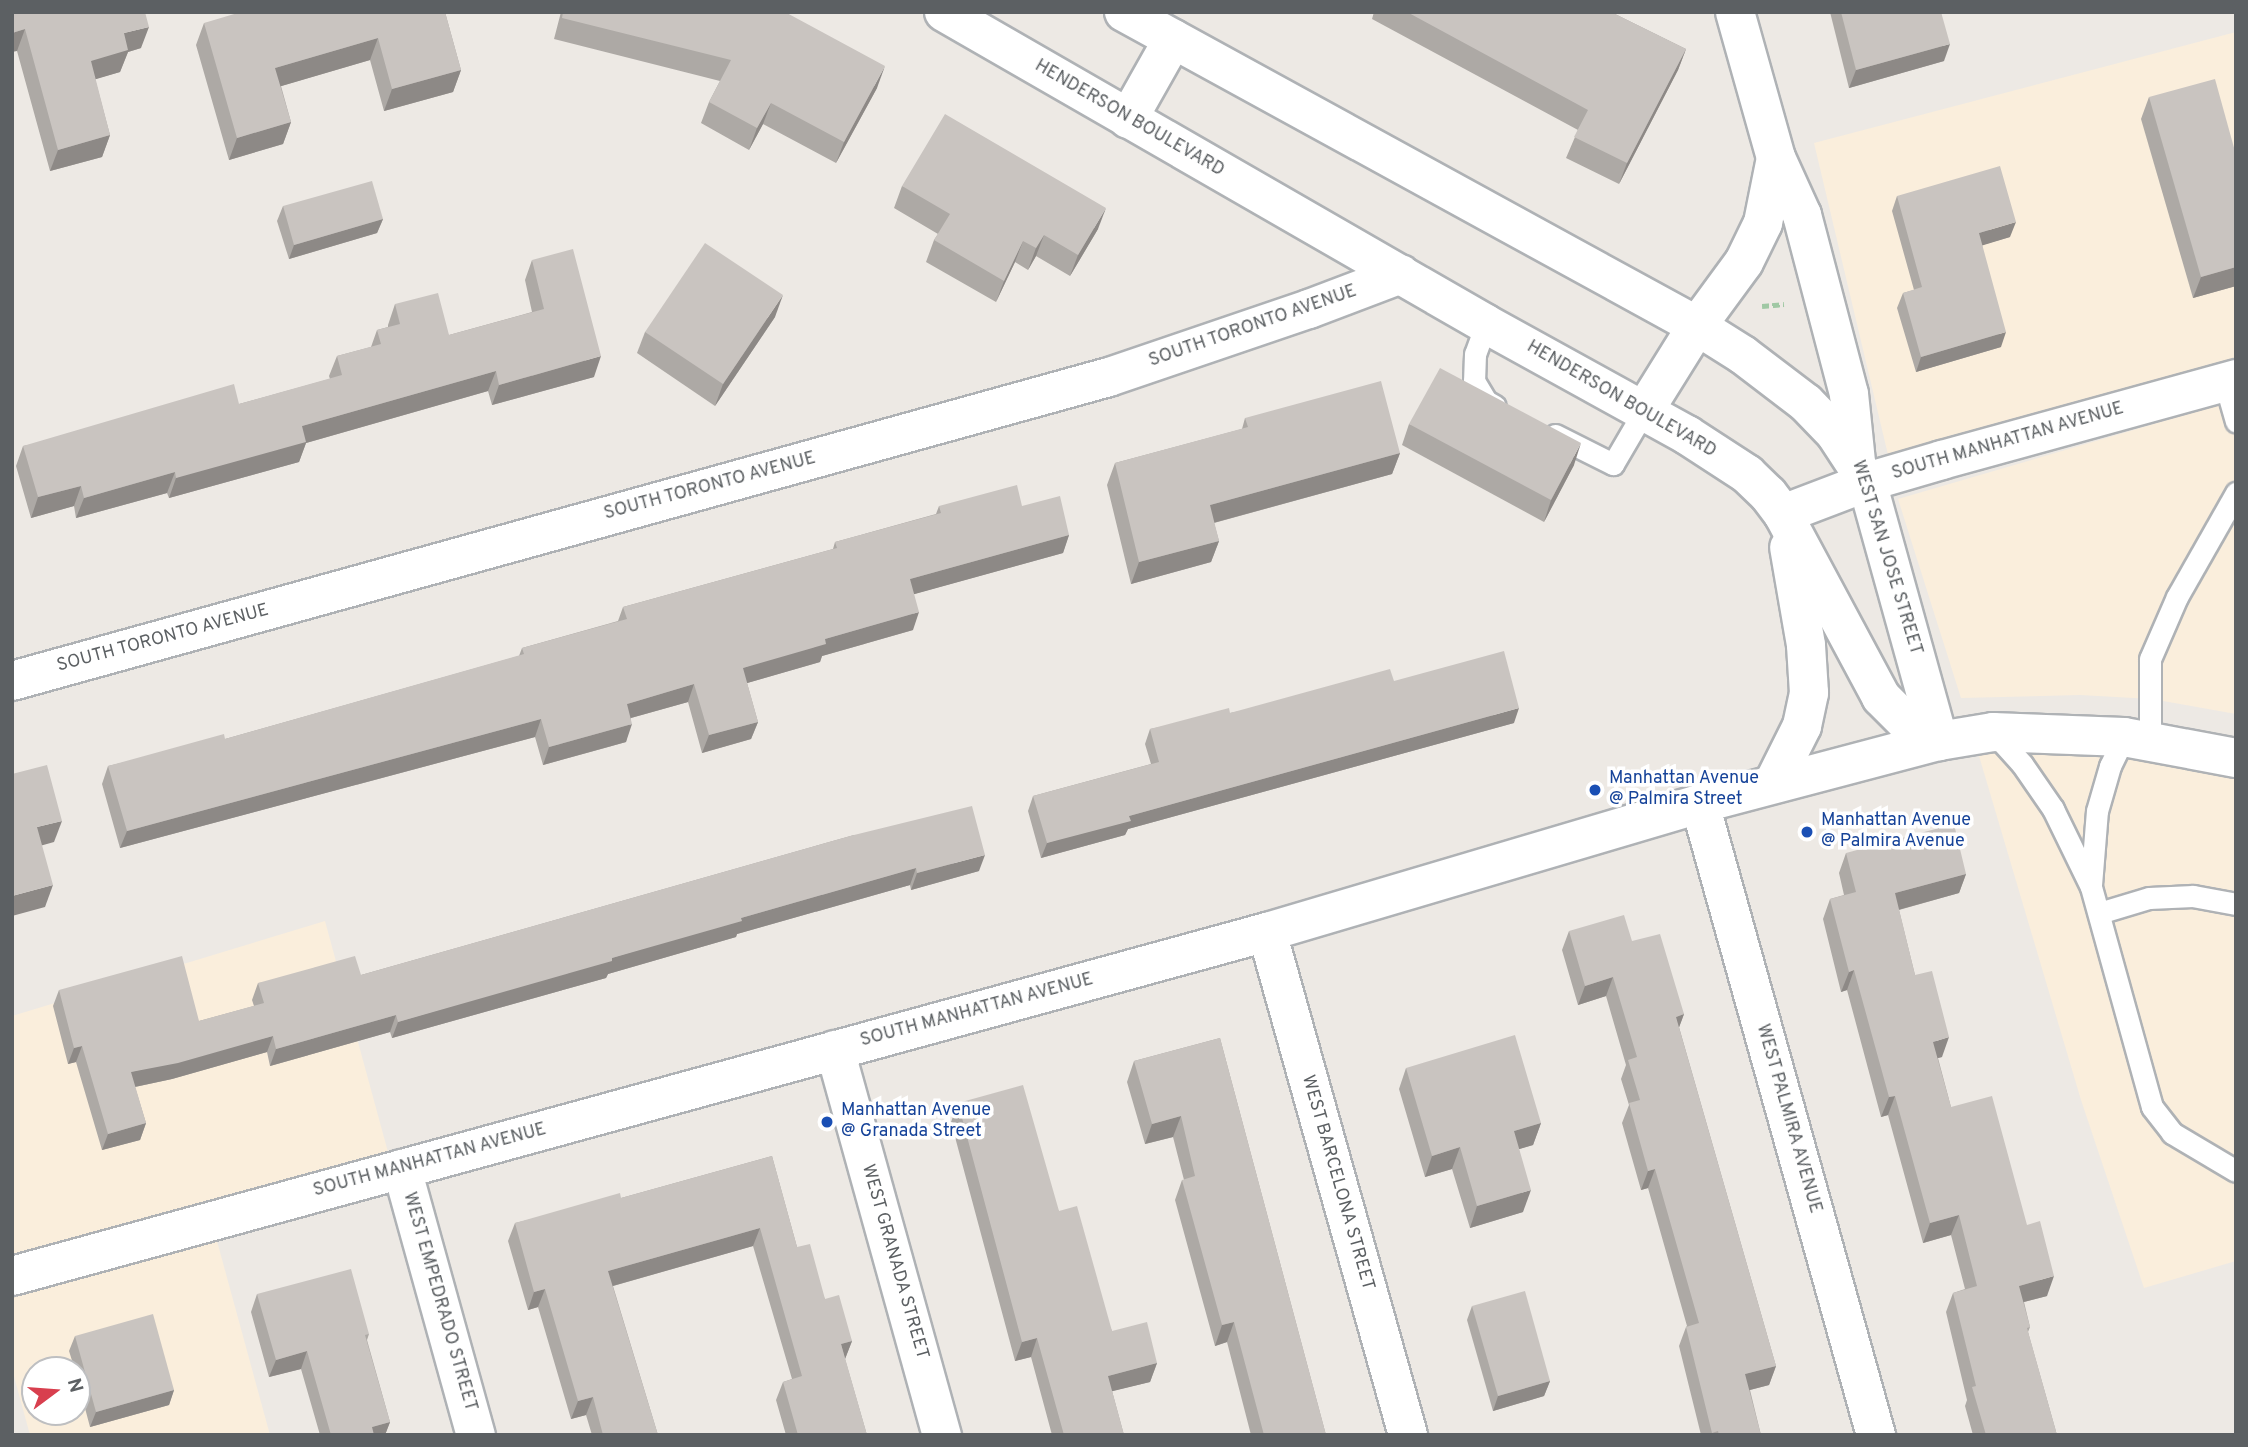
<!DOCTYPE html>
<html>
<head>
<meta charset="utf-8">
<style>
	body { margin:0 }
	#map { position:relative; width:2248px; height:1447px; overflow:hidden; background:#ede9e4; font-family:Overpass,sans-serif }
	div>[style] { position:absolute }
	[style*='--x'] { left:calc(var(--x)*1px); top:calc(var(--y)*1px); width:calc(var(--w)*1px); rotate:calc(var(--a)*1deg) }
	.commercial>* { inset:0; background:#faeedc }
	.path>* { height:4.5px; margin-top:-2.25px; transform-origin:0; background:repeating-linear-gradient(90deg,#a0c8a4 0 7px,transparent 0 10.5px) }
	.roads { filter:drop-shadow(2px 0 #afb2b5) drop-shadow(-2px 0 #afb2b5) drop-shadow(0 2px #afb2b5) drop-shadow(0 -2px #afb2b5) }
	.lane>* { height:21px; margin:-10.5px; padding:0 10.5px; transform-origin:10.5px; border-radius:10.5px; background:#fff }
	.street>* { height:38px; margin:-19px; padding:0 19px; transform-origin:19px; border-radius:19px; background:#fff }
	.secondary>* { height:38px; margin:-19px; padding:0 19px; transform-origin:19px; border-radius:19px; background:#fff }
	.wall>* { inset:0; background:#ada9a5 }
	.shaded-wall>* { inset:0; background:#8d8986 }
	.building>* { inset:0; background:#c9c4c0 }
	.dots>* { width:19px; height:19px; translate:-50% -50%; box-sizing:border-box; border:4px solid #fff; border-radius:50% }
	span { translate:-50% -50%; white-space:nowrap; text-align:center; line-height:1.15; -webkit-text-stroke:7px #fff; paint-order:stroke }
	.street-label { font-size:18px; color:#5c6063 }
	.transit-label { font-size:18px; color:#164399 }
	.left { translate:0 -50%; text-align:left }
	.frame { position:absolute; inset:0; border:14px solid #5c6063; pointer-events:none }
	.north { position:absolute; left:21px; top:1356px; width:70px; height:70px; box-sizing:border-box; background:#fff; border:2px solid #bebfc1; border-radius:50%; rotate:74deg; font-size:19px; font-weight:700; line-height:28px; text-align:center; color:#5c6063 }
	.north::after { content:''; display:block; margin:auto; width:24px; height:32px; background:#d83f4e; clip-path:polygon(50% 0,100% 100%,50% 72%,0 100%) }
</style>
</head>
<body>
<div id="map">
	<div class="commercial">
		<div style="clip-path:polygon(2236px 32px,2236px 358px,1889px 459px,1814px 143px)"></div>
		<div style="clip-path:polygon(2236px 400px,2236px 714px,2152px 699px,2080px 695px,1961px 698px,1898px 499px)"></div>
		<div style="clip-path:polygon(1974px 739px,2236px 757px,2236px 1261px,2144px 1288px,2081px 1100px)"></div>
		<div style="clip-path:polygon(325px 921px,388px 1152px,12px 1255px,12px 1016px)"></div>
		<div style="clip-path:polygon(evenodd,217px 1241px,270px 1435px,30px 1435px,12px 1369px,12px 1297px,217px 1241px,35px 1370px,77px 1370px,77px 1412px,35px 1412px,35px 1370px)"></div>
	</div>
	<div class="path">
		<div style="--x:1762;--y:306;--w:22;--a:-5"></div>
	</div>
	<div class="roads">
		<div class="lane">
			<div style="--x:1486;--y:324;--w:32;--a:110"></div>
			<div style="--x:1475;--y:354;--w:27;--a:92"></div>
			<div style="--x:1474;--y:381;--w:23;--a:59"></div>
			<div style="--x:1486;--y:401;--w:10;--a:29"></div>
			<div style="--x:2225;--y:383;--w:40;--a:74"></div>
			<div style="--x:1555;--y:435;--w:65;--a:26.6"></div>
			<div style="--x:1613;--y:464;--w:61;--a:-59.7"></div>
			<div style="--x:1993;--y:732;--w:43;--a:47.8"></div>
			<div style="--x:2022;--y:764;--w:55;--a:55.4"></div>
			<div style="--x:2053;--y:809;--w:87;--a:64"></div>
			<div style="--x:2091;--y:887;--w:228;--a:74.5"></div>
			<div style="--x:2152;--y:1107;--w:33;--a:52"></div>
			<div style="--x:2172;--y:1133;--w:74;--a:30.7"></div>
			<div style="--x:2150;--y:740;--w:81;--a:-90"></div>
			<div style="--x:2150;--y:659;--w:68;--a:-66.5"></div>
			<div style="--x:2177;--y:597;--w:120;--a:-60.4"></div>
			<div style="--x:2091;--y:885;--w:74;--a:-85.4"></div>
			<div style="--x:2097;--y:811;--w:47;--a:-73.9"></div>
			<div style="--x:2110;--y:766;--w:32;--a:-64"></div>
			<div style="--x:2099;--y:913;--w:52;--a:-16.7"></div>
			<div style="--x:2149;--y:898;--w:44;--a:-2.6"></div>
			<div style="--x:2193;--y:896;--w:44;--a:10.5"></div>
		</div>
		<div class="street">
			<div style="--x:1735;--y:12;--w:152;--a:74.3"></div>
			<div style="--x:1776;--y:158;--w:63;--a:65.5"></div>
			<div style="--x:1802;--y:215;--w:185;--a:75.3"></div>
			<div style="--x:1849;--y:394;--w:68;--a:84.1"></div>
			<div style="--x:1644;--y:411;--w:100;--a:-58.1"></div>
			<div style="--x:1697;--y:326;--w:79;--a:-53.7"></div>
			<div style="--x:1744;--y:262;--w:43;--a:-64"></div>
			<div style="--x:1763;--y:223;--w:66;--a:-78.7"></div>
			<div style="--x:1783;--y:514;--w:90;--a:-20.9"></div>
			<div style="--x:1867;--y:482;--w:78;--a:-16.3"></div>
			<div style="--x:1942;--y:460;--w:305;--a:-15.4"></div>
			<div style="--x:12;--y:681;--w:1138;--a:-15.49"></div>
			<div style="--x:1109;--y:377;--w:211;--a:-18.8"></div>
			<div style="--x:1309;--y:309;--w:98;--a:-20.8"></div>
			<div style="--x:1700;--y:804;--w:655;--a:74.42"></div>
			<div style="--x:1267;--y:932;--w:522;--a:74.34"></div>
			<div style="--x:835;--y:1050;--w:400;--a:74.5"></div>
			<div style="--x:402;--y:1169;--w:276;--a:74.5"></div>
		</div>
		<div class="secondary">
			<div style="--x:944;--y:12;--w:625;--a:29.93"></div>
			<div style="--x:1486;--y:324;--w:230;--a:28.9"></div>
			<div style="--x:1687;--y:435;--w:72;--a:33"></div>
			<div style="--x:1747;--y:474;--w:29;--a:44"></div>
			<div style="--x:1768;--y:494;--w:25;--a:53"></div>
			<div style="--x:1783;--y:514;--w:208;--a:61.8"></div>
			<div style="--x:1881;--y:697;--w:35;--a:45"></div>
			<div style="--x:1906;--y:722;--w:38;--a:30"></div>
			<div style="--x:1124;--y:12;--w:653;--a:28.72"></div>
			<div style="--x:1697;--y:326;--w:54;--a:32.2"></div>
			<div style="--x:1743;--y:355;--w:79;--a:37.3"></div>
			<div style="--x:1806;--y:403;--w:42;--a:46"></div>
			<div style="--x:1835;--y:433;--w:59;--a:56.9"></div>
			<div style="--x:1867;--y:482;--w:269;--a:74.5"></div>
			<div style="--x:1128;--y:119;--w:92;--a:-60.6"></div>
			<div style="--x:1773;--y:784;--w:65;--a:-63.4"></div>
			<div style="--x:1802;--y:726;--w:34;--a:-78"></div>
			<div style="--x:1809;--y:693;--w:48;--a:-93.6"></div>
			<div style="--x:1806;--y:645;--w:99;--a:-99.8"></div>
			<div style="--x:12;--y:1276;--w:1301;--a:-15.33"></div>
			<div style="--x:1267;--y:932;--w:452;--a:-16.5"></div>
			<div style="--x:1700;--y:804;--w:247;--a:-14.8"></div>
			<div style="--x:1939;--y:741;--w:55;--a:-9.5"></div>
			<div style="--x:1993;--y:732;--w:131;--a:2.2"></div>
			<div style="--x:2124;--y:737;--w:114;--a:10.6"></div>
		</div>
	</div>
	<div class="wall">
		<div style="clip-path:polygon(12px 12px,141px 48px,128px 52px,120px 72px,95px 79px,110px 135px,102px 157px,50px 171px,17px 51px)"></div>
		<div style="clip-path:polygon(445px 12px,461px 70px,453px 92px,384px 111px,370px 60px,281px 86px,291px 122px,283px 144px,229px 160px,196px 45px,204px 23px)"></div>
		<div style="clip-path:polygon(561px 12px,785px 12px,877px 88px,836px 163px,763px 124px,749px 150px,701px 123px,709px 102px,720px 81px,554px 39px)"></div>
		<div style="clip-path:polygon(1374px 12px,1611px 12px,1686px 49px,1678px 70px,1619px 184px,1566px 158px,1578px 130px,1372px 19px)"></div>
		<div style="clip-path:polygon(1830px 12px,1941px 12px,1944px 61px,1849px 88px)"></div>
		<div style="clip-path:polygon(2149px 97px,2236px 155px,2236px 286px,2193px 298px,2141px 119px)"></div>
		<div style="clip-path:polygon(902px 186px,1098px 229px,1070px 276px,1036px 256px,1028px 270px,1015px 262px,996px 302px,926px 262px,934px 240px,938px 234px,894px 208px)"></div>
		<div style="clip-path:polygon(1897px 196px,2010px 237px,1982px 245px,2001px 347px,1916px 372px,1897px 308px,1903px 293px,1914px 290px,1892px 211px)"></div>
		<div style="clip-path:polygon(283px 206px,383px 219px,377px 233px,289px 259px,277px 221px)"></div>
		<div style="clip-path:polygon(532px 260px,594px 377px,492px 405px,488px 391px,306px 443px,299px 462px,169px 498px,167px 493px,76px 518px,74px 506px,31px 518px,16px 466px,23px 446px,239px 404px,330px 379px,329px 376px,337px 356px,371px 347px,377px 330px,388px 327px,388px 325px,395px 304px,449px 335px,532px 312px,525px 280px)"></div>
		<div style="clip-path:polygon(775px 317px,715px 406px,637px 353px,645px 332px)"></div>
		<div style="clip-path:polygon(1245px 418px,1400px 453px,1392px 474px,1214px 523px,1219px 541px,1211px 562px,1131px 584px,1107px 485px,1115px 463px,1242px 429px)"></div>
		<div style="clip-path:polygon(1409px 424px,1574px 465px,1544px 522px,1402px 445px)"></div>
		<div style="clip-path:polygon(939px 506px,1022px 506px,1069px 535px,1063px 553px,914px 594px,913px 630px,822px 656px,820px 662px,747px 683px,758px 722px,751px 739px,702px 753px,688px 702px,631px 718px,626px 742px,543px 765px,535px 737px,120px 848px,102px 784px,108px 766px,225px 739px,519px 656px,522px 648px,618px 621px,623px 607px,833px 549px,835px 542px,936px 514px)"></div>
		<div style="clip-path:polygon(1394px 681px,1514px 723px,1128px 829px,1125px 835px,1041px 858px,1028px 811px,1033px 796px,1151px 764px,1145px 744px,1150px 729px,1230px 713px)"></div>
		<div style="clip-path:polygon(854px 835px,979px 871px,911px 890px,910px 885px,737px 934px,736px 937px,608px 974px,606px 978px,392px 1038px,390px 1032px,270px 1066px,267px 1052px,172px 1079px,135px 1087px,146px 1123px,140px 1140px,102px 1150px,76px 1062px,68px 1064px,53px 1006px,59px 990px,199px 1021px,254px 1006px,252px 1000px,258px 983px,361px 975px)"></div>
		<div style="clip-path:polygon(1846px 853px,1966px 874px,1959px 893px,1899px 910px,1915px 975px,1942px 1057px,1938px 1058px,1951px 1107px,2047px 1296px,2024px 1302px,2030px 1327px,2028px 1332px,2057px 1435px,1973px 1435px,1965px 1406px,1967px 1400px,1946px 1312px,1953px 1293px,1965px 1289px,1951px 1235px,1923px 1243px,1888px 1115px,1881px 1117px,1847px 990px,1841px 992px,1823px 919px,1830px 899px,1844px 895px,1839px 873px)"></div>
		<div style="clip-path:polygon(1569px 931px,1632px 941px,1684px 1014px,1679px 1027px,1776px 1366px,1769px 1385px,1750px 1390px,1761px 1435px,1701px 1435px,1679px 1346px,1686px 1327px,1687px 1326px,1648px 1188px,1641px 1190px,1622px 1123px,1629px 1105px,1621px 1079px,1626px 1065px,1606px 996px,1578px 1005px,1562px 950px)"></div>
		<div style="clip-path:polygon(1220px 1038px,1326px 1435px,1251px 1435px,1227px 1342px,1215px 1346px,1175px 1200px,1182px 1180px,1184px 1180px,1173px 1137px,1145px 1144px,1127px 1082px,1134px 1061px)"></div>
		<div style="clip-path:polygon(1406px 1068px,1541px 1123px,1533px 1145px,1519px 1149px,1523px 1212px,1470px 1228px,1452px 1169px,1425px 1177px,1399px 1089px)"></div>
		<div style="clip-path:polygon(958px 1103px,1059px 1211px,1112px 1331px,1157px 1363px,1150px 1382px,1112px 1391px,1124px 1435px,1052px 1435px,1031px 1357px,1015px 1361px,951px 1122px)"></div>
		<div style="clip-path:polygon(772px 1156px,797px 1247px,825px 1299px,852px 1341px,845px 1359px,867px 1435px,786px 1435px,776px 1400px,783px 1382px,792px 1379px,753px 1246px,613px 1286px,658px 1435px,592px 1435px,586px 1415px,571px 1419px,538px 1307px,528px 1310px,508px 1241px,515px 1223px,621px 1198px)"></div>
		<div style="clip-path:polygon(257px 1294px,369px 1334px,367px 1340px,390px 1422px,385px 1435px,320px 1435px,301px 1369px,269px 1377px,251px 1312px)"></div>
		<div style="clip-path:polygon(1472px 1306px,1550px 1381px,1544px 1396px,1493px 1411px,1467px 1320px)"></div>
		<div style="clip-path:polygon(75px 1336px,174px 1390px,169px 1405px,90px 1427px,77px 1378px,77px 1370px,75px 1370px,69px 1351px)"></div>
	</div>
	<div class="shaded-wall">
		<div style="clip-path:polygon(149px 27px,141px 48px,128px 52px,120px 72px,83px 83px,91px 61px,124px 33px)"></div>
		<div style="clip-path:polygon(25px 29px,17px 51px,12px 52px,12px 33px)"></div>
		<div style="clip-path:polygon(378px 38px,370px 60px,268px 90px,275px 68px)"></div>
		<div style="clip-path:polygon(1950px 44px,1944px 61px,1849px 88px,1856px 70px)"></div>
		<div style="clip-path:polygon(1686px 49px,1678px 70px,1619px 184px,1627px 163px)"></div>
		<div style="clip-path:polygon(885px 66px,877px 88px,836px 163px,844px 142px)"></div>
		<div style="clip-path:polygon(461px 70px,453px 92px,384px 111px,392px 89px)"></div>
		<div style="clip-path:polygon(771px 103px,763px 124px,749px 150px,757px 128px)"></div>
		<div style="clip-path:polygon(291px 122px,283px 144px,229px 160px,237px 138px)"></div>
		<div style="clip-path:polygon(110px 135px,102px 157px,50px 171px,58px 150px)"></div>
		<div style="clip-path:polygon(1106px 208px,1098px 229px,1070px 276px,1078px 255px)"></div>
		<div style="clip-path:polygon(383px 219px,377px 233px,289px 259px,294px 245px)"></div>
		<div style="clip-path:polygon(2016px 222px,2010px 237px,1974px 248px,1979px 233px)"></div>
		<div style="clip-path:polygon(1044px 235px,1036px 256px,1028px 270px,1036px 248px)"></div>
		<div style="clip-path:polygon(1023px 241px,1015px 262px,996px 302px,1004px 281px)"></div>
		<div style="clip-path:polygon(2236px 267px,2236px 286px,2193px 298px,2201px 277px)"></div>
		<div style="clip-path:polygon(783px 295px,775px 317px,715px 406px,723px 384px)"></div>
		<div style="clip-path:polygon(2006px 332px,2001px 347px,1916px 372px,1921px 357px)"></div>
		<div style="clip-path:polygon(601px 356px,594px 377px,492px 405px,499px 385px)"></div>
		<div style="clip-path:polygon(496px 371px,488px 391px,306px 443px,299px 462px,169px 498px,176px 478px,302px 426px)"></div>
		<div style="clip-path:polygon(1581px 443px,1574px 465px,1544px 522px,1551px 500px)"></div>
		<div style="clip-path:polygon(1400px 453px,1392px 474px,1202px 526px,1210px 505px)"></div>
		<div style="clip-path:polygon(175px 472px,167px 493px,76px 518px,84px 498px)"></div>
		<div style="clip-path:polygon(81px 486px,74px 506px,31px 518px,38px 497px)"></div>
		<div style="clip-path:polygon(1069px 535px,1063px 553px,904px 597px,910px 579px)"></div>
		<div style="clip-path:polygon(1219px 541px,1211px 562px,1131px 584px,1139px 562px)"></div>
		<div style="clip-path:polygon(919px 612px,913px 630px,822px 656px,820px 662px,737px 686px,743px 668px,825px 639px)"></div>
		<div style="clip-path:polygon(694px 684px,688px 702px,620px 721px,627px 704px)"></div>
		<div style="clip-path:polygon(1519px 708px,1514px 723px,1128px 829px,1125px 835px,1041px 858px,1047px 843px,1129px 816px)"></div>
		<div style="clip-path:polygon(541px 719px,535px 737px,120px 848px,127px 831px)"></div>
		<div style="clip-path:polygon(758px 722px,751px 739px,702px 753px,709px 735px)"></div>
		<div style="clip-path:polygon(632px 724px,626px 742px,543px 765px,549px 747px)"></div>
		<div style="clip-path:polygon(62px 821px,54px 842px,29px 849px,37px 827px)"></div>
		<div style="clip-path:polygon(985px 855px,979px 871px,911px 890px,917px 873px)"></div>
		<div style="clip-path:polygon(916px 868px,910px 885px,737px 934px,736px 937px,608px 974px,606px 978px,392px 1038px,398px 1022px,612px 958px,741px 918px)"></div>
		<div style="clip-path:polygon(1966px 874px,1959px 893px,1887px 913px,1895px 893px)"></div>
		<div style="clip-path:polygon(53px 885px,45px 907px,12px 916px,12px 896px)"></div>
		<div style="clip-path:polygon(1854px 970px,1847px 990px,1841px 992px,1849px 972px)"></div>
		<div style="clip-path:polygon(1613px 977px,1606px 996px,1578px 1005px,1585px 986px)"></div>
		<div style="clip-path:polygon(1684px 1014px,1677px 1033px,1676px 1017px)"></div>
		<div style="clip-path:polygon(396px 1015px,390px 1032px,270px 1066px,276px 1049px)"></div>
		<div style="clip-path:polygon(273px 1036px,267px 1052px,172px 1079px,125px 1089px,131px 1072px)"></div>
		<div style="clip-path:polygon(1949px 1037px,1942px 1057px,1926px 1061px,1933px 1042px)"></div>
		<div style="clip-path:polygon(82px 1046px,76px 1062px,68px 1064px,74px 1048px)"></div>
		<div style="clip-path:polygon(1895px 1096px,1888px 1115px,1881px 1117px,1889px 1097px)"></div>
		<div style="clip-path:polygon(1181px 1116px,1173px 1137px,1145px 1144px,1152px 1124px)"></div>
		<div style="clip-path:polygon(146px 1123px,140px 1140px,102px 1150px,108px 1134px)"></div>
		<div style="clip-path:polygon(1541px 1123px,1533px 1145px,1506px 1153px,1514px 1131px)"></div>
		<div style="clip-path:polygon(1460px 1147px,1452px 1169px,1425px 1177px,1432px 1156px)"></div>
		<div style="clip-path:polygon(1655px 1169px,1648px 1188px,1641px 1190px,1648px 1171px)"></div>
		<div style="clip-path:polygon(1531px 1190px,1523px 1212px,1470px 1228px,1477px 1206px)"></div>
		<div style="clip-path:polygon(1959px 1215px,1951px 1235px,1923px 1243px,1930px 1223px)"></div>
		<div style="clip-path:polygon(760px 1228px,753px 1246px,602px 1289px,608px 1271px)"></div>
		<div style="clip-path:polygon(2054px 1276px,2047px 1296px,2012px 1305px,2019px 1286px)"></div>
		<div style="clip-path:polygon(545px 1289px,538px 1307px,528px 1310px,534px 1292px)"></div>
		<div style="clip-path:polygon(1234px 1322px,1227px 1342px,1215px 1346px,1222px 1325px)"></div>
		<div style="clip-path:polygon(1037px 1338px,1031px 1357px,1015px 1361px,1022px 1342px)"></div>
		<div style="clip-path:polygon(852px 1341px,845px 1359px,841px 1344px)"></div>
		<div style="clip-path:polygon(307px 1351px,301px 1369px,269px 1377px,276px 1360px)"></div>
		<div style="clip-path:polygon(1157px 1363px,1150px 1382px,1101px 1394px,1108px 1376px)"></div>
		<div style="clip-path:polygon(1776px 1366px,1769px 1385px,1738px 1393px,1745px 1374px)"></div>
		<div style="clip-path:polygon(1550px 1381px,1544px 1396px,1493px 1411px,1498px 1396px)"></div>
		<div style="clip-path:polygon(174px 1390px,169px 1405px,90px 1427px,96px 1412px)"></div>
		<div style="clip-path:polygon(593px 1397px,586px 1415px,571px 1419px,578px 1401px)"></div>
		<div style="clip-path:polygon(390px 1422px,385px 1435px,369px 1435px,372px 1427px)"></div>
	</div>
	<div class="building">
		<div style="clip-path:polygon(12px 12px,145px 12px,149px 27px,124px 33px,128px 50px,91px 61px,110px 135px,58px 150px,25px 29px,12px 33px)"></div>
		<div style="clip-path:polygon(241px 12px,445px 12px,461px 70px,392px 89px,378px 38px,275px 68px,291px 122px,237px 138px,204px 23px)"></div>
		<div style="clip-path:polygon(563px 12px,785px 12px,885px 66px,844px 142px,771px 103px,757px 128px,709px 102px,731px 60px,562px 18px)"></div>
		<div style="clip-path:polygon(1407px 12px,1611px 12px,1686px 49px,1627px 163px,1574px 137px,1588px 110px)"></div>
		<div style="clip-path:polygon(1841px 12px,1941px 12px,1950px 44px,1856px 70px)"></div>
		<div style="clip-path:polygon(2215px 79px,2236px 155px,2236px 267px,2201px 277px,2149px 97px)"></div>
		<div style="clip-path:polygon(945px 114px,1106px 208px,1078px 255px,1044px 235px,1036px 248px,1023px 241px,1004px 281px,934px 240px,950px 214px,902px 186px)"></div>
		<div style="clip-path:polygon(2000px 166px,2016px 222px,1979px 233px,2006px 332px,1921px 357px,1903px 293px,1922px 287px,1897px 196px)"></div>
		<div style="clip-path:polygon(372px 181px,383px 219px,294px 245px,283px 206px)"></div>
		<div style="clip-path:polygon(705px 243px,783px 295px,723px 384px,645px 332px)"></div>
		<div style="clip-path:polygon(573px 249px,601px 356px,499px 385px,496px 371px,302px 426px,306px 442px,176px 478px,175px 472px,84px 498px,81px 486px,38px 497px,23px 446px,234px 384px,239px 404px,342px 375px,337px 356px,381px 344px,377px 330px,400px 324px,395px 304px,438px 293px,449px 335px,544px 309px,532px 260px)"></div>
		<div style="clip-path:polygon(1440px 368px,1581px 443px,1551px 500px,1409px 424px)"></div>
		<div style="clip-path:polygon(1381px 381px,1400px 453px,1210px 505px,1219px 541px,1139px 562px,1115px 463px,1248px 427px,1245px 418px)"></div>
		<div style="clip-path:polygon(1017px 485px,1022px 506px,1060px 496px,1069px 535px,910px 579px,919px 612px,825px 639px,826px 644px,743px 668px,758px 722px,709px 735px,694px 684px,627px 704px,632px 724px,549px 747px,541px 719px,127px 831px,108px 766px,224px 734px,225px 739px,524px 654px,522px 648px,627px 619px,623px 607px,837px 548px,835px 542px,941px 513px,939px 506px)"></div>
		<div style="clip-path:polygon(1504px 651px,1519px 708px,1129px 816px,1131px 821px,1047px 843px,1033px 796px,1159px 762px,1150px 729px,1229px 708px,1230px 713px,1390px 669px,1394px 681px)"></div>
		<div style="clip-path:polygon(47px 765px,62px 821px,37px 827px,53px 885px,12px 896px,12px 774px)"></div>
		<div style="clip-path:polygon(972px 806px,985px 855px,917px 873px,916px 868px,741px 918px,742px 921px,612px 958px,612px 961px,398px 1022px,396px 1015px,276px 1049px,273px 1036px,178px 1063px,131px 1072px,146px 1123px,108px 1134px,82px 1046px,74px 1048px,59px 990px,182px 956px,199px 1021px,264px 1003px,258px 983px,355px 956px,361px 975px,854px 835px)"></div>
		<div style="clip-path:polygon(1954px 824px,1966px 874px,1895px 893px,1915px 975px,1932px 971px,1949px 1037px,1933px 1042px,1951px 1107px,1992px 1096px,2027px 1225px,2040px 1221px,2054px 1276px,2019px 1286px,2030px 1327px,2027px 1328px,2057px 1435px,1986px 1435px,1972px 1387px,1976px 1386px,1953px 1293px,1977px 1286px,1959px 1215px,1930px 1223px,1895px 1096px,1889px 1097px,1854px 970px,1849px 972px,1830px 899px,1856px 892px,1846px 853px)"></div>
		<div style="clip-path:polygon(1624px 915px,1632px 941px,1660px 934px,1684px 1014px,1676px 1017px,1776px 1366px,1745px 1374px,1761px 1435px,1719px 1435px,1718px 1431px,1712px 1433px,1686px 1327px,1699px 1323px,1655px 1169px,1648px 1171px,1629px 1103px,1640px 1100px,1628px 1060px,1637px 1057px,1613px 977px,1585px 986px,1569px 931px)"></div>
		<div style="clip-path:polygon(1515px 1035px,1541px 1123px,1514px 1131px,1531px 1190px,1477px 1206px,1460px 1147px,1432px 1156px,1406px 1068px)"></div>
		<div style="clip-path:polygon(1220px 1038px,1326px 1435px,1264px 1435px,1234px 1322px,1222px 1325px,1182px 1180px,1195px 1176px,1181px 1116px,1152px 1124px,1134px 1061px)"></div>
		<div style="clip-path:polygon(1023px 1085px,1059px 1211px,1077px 1206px,1112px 1331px,1147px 1322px,1157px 1363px,1108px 1376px,1124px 1435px,1064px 1435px,1037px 1338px,1022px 1342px,958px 1103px)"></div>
		<div style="clip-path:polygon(772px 1156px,797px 1247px,810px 1244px,825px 1299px,839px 1295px,852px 1341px,841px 1344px,867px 1435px,798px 1435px,783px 1382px,802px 1376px,760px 1228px,608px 1271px,658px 1435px,603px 1435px,593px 1397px,578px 1401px,545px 1289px,534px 1292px,515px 1223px,620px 1193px,621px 1198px)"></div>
		<div style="clip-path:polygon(351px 1269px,369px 1334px,365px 1335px,390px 1422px,372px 1427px,374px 1435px,331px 1435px,307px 1351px,276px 1360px,257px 1294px)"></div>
		<div style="clip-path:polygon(1525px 1291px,1550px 1381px,1498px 1396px,1472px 1306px)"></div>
		<div style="clip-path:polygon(153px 1314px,174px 1390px,96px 1412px,75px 1336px)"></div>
	</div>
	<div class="dots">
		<div style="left:1595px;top:790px;background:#1a4fb4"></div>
		<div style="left:1807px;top:832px;background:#1a4fb4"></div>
		<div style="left:827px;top:1122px;background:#1a4fb4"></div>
	</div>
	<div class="street-label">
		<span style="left:1129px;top:119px;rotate:30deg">HENDERSON BOULEVARD</span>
		<span style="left:1253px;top:327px;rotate:-19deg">SOUTH TORONTO AVENUE</span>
		<span style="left:1621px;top:400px;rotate:30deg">HENDERSON BOULEVARD</span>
		<span style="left:2008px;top:442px;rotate:-16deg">SOUTH MANHATTAN AVENUE</span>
		<span style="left:710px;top:487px;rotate:-15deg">SOUTH TORONTO AVENUE</span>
		<span style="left:1886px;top:558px;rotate:73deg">WEST SAN JOSE STREET</span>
		<span style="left:163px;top:639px;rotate:-15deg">SOUTH TORONTO AVENUE</span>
		<span style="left:977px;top:1011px;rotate:-15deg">SOUTH MANHATTAN AVENUE</span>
		<span style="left:1788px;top:1119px;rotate:74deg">WEST PALMIRA AVENUE</span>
		<span style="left:430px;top:1161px;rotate:-15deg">SOUTH MANHATTAN AVENUE</span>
		<span style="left:1337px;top:1183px;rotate:74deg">WEST BARCELONA STREET</span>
		<span style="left:894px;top:1262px;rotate:74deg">WEST GRANADA STREET</span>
		<span style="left:439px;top:1302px;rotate:74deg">WEST EMPEDRADO STREET</span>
	</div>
	<div class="transit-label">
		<span class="left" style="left:1609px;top:790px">Manhattan Avenue<br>@ Palmira Street</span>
		<span class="left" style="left:1821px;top:832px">Manhattan Avenue<br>@ Palmira Avenue</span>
		<span class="left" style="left:841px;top:1122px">Manhattan Avenue<br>@ Granada Street</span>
	</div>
	<div class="frame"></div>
	<div class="north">N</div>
</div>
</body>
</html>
